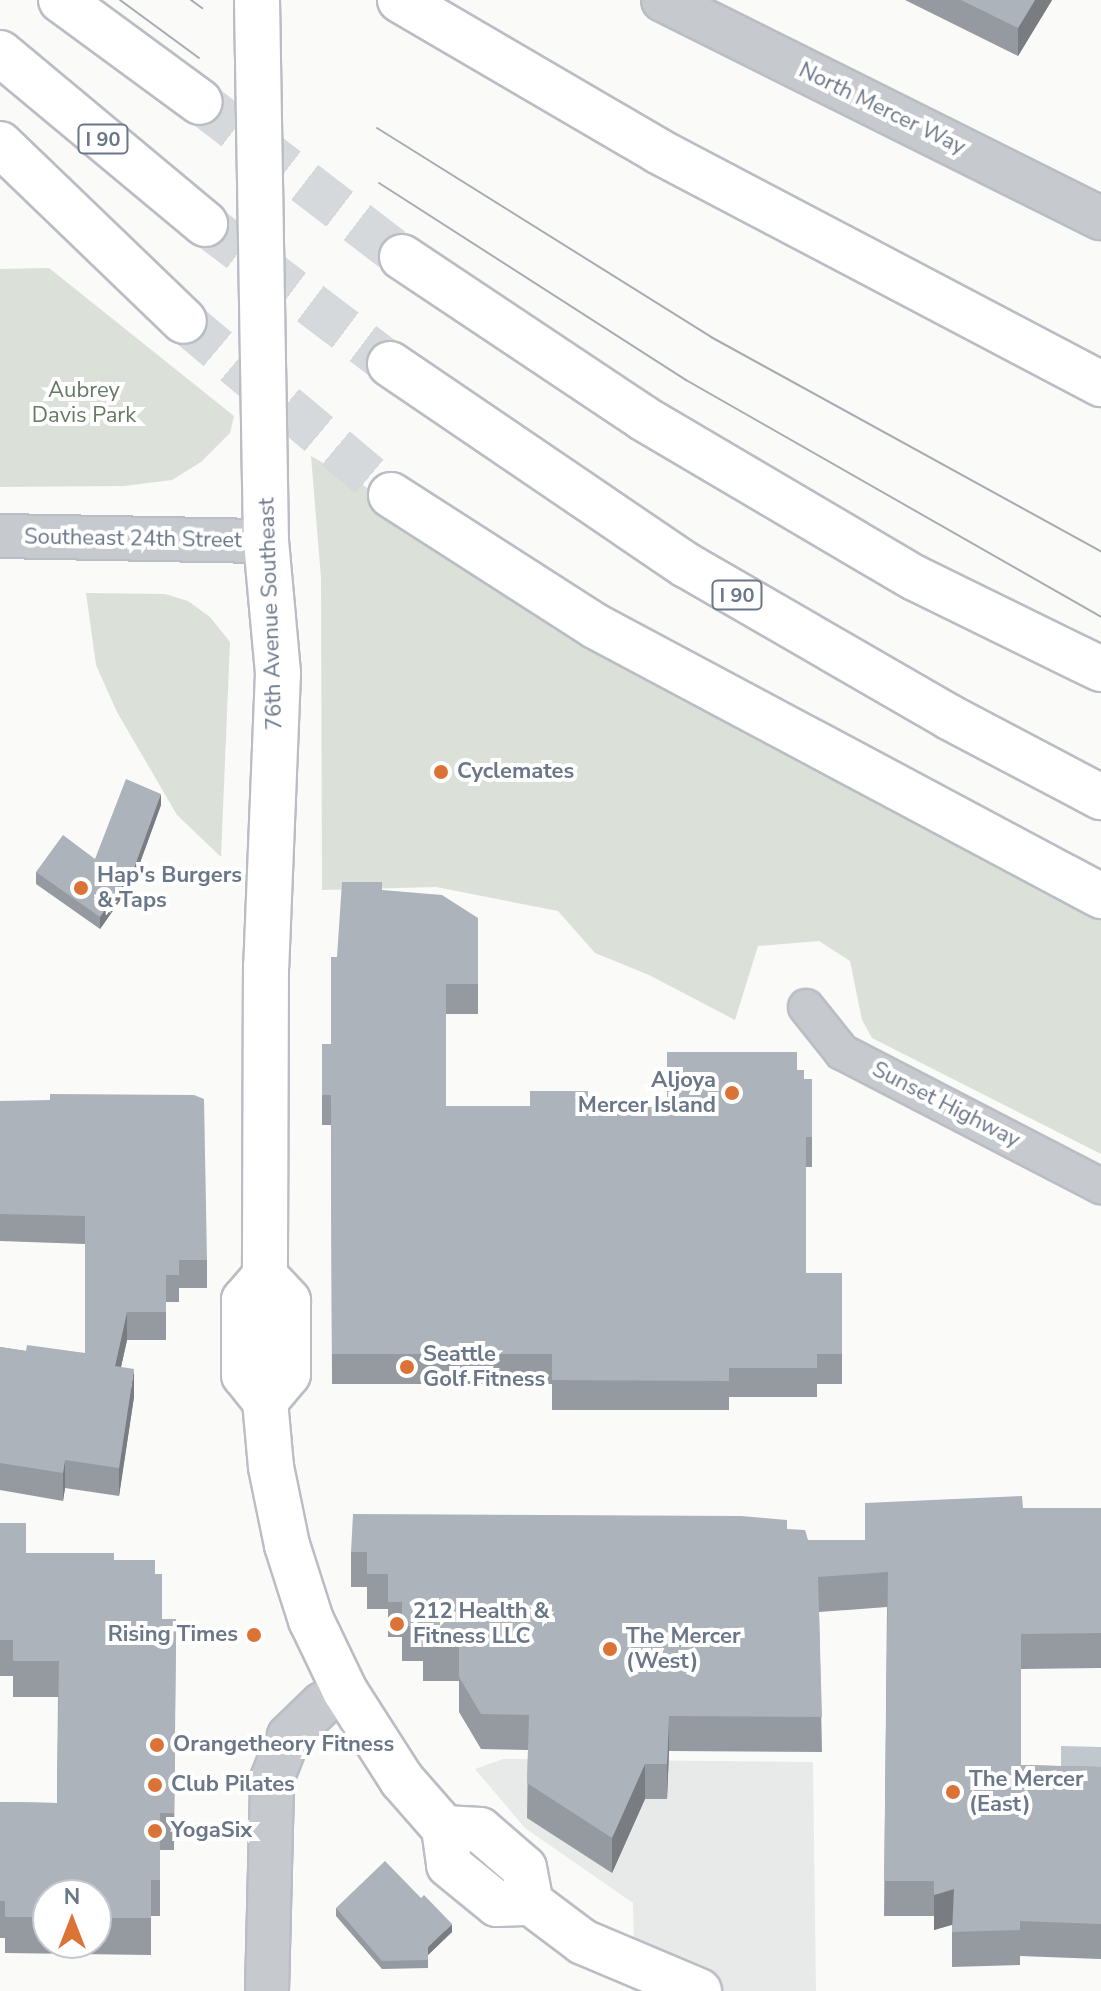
<!DOCTYPE html>
<html>
<head>
<meta charset="utf-8">
<style>
	body { margin:0 }
	#map { position:relative; width:1101px; height:1991px; overflow:hidden; background:#fafaf8; font-family:"Nunito Sans",sans-serif }
	div>[style] { position:absolute }
	[style*='--x'] { left:calc(var(--x)*1px); top:calc(var(--y)*1px); width:calc(var(--w)*1px); rotate:calc(var(--a)*1deg) }
	.built>* { inset:0; background:#e8e9e9 }
	.green>* { inset:0; background:#dbe1d9 }
	.water>* { inset:0; background:#c0c8ce }
	.motorway-tunnel>* { height:44px; margin-top:-22px; transform-origin:0; background:repeating-linear-gradient(90deg,#d6d9dc 0 44px,transparent 0 66px) }
	.roads { filter:drop-shadow(2px 0 #babec4) drop-shadow(-2px 0 #babec4) drop-shadow(0 2px #babec4) drop-shadow(0 -2px #babec4) }
	.minor>* { height:34px; margin:-17px; padding:0 17px; transform-origin:17px; border-radius:17px; background:#c6c9cd }
	.tertiary>* { height:42px; margin:-21px; padding:0 21px; transform-origin:21px; border-radius:21px; background:#c6c9cd }
	.secondary>* { height:44px; margin:-22px; padding:0 22px; transform-origin:22px; border-radius:22px; background:#fff }
	.motorway>* { height:44px; margin:-22px; padding:0 22px; transform-origin:22px; border-radius:22px; background:#fff }
	.tram>* { height:2px; margin:-1px; padding:0 1px; transform-origin:1px; border-radius:1px; background:#a7acb2 }
	.wall>* { inset:0; background:#959aa0 }
	.shaded-wall>* { inset:0; background:#797d82 }
	.building>* { inset:0; background:#adb3ba }
	.dots>* { width:22px; height:22px; translate:-50% -50%; box-sizing:border-box; border:4px solid #fff; border-radius:50% }
	span { translate:-50% -50%; white-space:nowrap; text-align:center; line-height:1.15; -webkit-text-stroke:8px #fff; paint-order:stroke }
	.shield-label span { padding:2px 6px; background:#fff; border:2px solid; border-radius:6px; -webkit-text-stroke-width:0 }
	.shield-label { font-size:20px; color:#6a7788; font-weight:700 }
	.street-label { font-size:22px; color:#6a7788 }
	.park-label { font-size:22px; color:#667a65 }
	.poi-label { font-size:22px; color:#6a7788; font-weight:700 }
	.left { translate:0 -50%; text-align:left }
	.right { translate:-100% -50%; text-align:right }
	.north { position:absolute; left:32px; top:1879px; width:80px; height:80px; box-sizing:border-box; background:#fff; border:2px solid #c3c9cf; border-radius:50%; rotate:0deg; font-size:22px; font-weight:700; line-height:32px; text-align:center; color:#6a7788 }
	.north::after { content:''; display:block; margin:auto; width:28px; height:36px; background:#dc7336; clip-path:polygon(50% 0,100% 100%,50% 72%,0 100%) }
</style>
</head>
<body>
<div id="map">
	<div class="built">
		<div style="clip-path:polygon(503px 1759px,813px 1762px,816px 1991px,635px 1991px,633px 1903px,525px 1828px,475px 1769px)"></div>
	</div>
	<div class="green">
		<div style="clip-path:polygon(49px 268px,234px 416px,230px 433px,201px 462px,172px 480px,124px 486px,0 487px,0 269px)"></div>
		<div style="clip-path:polygon(311px 456px,1101px 903px,1101px 1154px,872px 1038px,862px 1020px,850px 961px,819px 941px,758px 946px,735px 1020px,649px 975px,595px 953px,558px 911px,436px 887px,322px 890px,321px 578px)"></div>
		<div style="clip-path:polygon(86px 593px,165px 594px,188px 601px,210px 617px,230px 642px,221px 857px,177px 815px,117px 712px,96px 665px)"></div>
	</div>
	<div class="water">
		<div style="clip-path:polygon(1061px 1746px,1101px 1747px,1101px 1775px,1061px 1774px)"></div>
	</div>
	<div class="motorway-tunnel">
		<div style="--x:200;--y:102;--w:255;--a:37.5"></div>
		<div style="--x:205;--y:224;--w:232;--a:37.1"></div>
		<div style="--x:184;--y:321;--w:270;--a:40"></div>
	</div>
	<div class="roads">
		<div class="minor">
			<div style="--x:806;--y:1007;--w:58;--a:51.3"></div>
			<div style="--x:842;--y:1052;--w:292;--a:27.4"></div>
		</div>
		<div class="tertiary">
			<div style="--x:663;--y:0;--w:489;--a:26.5"></div>
			<div style="--x:0;--y:536;--w:266;--a:1.1"></div>
			<div style="--x:267;--y:1991;--w:212;--a:-88.6"></div>
			<div style="--x:272;--y:1779;--w:46;--a:-68.4"></div>
			<div style="--x:289;--y:1736;--w:46;--a:-44.1"></div>
			<div style="--x:322;--y:1704;--w:26;--a:-29"></div>
		</div>
		<div class="secondary">
			<div style="--x:257;--y:0;--w:541;--a:89.05"></div>
			<div style="--x:266;--y:541;--w:133;--a:84.8"></div>
			<div style="--x:278;--y:673;--w:293;--a:92.3"></div>
			<div style="--x:266;--y:966;--w:310;--a:90.2"></div>
			<div style="--x:265;--y:1276;--w:32;--a:131"></div>
			<div style="--x:244;--y:1300;--w:75;--a:90"></div>
			<div style="--x:244;--y:1375;--w:33;--a:51"></div>
			<div style="--x:265;--y:1401;--w:66;--a:84.8"></div>
			<div style="--x:271;--y:1467;--w:80;--a:78.4"></div>
			<div style="--x:287;--y:1545;--w:79;--a:72.3"></div>
			<div style="--x:311;--y:1620;--w:79;--a:64.4"></div>
			<div style="--x:345;--y:1691;--w:106;--a:57.4"></div>
			<div style="--x:402;--y:1780;--w:64;--a:48.8"></div>
			<div style="--x:444;--y:1828;--w:37;--a:82"></div>
			<div style="--x:449;--y:1865;--w:62;--a:39.1"></div>
			<div style="--x:497;--y:1904;--w:34;--a:-2"></div>
			<div style="--x:265;--y:1276;--w:34;--a:47"></div>
			<div style="--x:288;--y:1301;--w:73;--a:90"></div>
			<div style="--x:288;--y:1374;--w:35;--a:130"></div>
			<div style="--x:444;--y:1828;--w:36;--a:3"></div>
			<div style="--x:480;--y:1830;--w:58;--a:40.8"></div>
			<div style="--x:524;--y:1868;--w:36;--a:79"></div>
			<div style="--x:531;--y:1903;--w:65;--a:36.9"></div>
			<div style="--x:583;--y:1942;--w:126;--a:22.9"></div>
		</div>
		<div class="motorway">
			<div style="--x:61;--y:0;--w:172;--a:36.3"></div>
			<div style="--x:400;--y:0;--w:299;--a:30.3"></div>
			<div style="--x:658;--y:151;--w:501;--a:27.74"></div>
			<div style="--x:0;--y:53;--w:267;--a:39.8"></div>
			<div style="--x:0;--y:144;--w:255;--a:43.9"></div>
			<div style="--x:402;--y:257;--w:290;--a:33.7"></div>
			<div style="--x:643;--y:418;--w:316;--a:30.5"></div>
			<div style="--x:915;--y:578;--w:207;--a:26.1"></div>
			<div style="--x:390;--y:364;--w:358;--a:34.2"></div>
			<div style="--x:686;--y:565;--w:304;--a:30"></div>
			<div style="--x:949;--y:717;--w:172;--a:27.8"></div>
			<div style="--x:391;--y:495;--w:242;--a:32.7"></div>
			<div style="--x:595;--y:626;--w:574;--a:28.08"></div>
		</div>
	</div>
	<div class="tram">
		<div style="--x:120;--y:0;--w:98;--a:36.3"></div>
		<div style="--x:191;--y:0;--w:14;--a:36"></div>
		<div style="--x:377;--y:128;--w:394;--a:32"></div>
		<div style="--x:711;--y:337;--w:445;--a:28.8"></div>
		<div style="--x:379;--y:183;--w:365;--a:32.7"></div>
		<div style="--x:686;--y:380;--w:478;--a:29.7"></div>
	</div>
	<div class="wall">
		<div style="clip-path:polygon(905px 0,1052px 0,1018px 56px)"></div>
		<div style="clip-path:polygon(161px 805px,133px 882px,100px 929px,36px 884px,36px 872px,95px 859px)"></div>
		<div style="clip-path:polygon(382px 890px,478px 918px,478px 1014px,446px 1014px,446px 1106px,667px 1106px,797px 1070px,804px 1079px,812px 1079px,812px 1167px,806px 1167px,806px 1273px,842px 1273px,842px 1384px,817px 1384px,817px 1397px,729px 1397px,729px 1410px,552px 1410px,552px 1384px,332px 1384px,331px 1125px,322px 1125px,322px 1044px,331px 1044px,337px 957px)"></div>
		<div style="clip-path:polygon(0 1101px,207px 1260px,207px 1288px,179px 1288px,179px 1302px,166px 1302px,166px 1340px,127px 1340px,121px 1367px,134px 1397px,119px 1496px,65px 1488px,63px 1501px,0 1490px,0 1347px,26px 1351px,85px 1353px,85px 1244px,0 1241px)"></div>
		<div style="clip-path:polygon(1023px 1508px,1101px 1508px,1101px 1668px,1021px 1669px,1021px 1765px,1101px 1767px,1101px 1959px,1020px 1956px,1020px 1965px,952px 1967px,952px 1925px,934px 1930px,934px 1916px,884px 1916px,887px 1607px,819px 1612px,822px 1752px,669px 1751px,667px 1799px,645px 1799px,612px 1873px,527px 1818px,528px 1750px,481px 1749px,459px 1712px,459px 1681px,423px 1681px,423px 1661px,402px 1661px,402px 1637px,388px 1637px,388px 1609px,367px 1609px,367px 1587px,351px 1587px,351px 1552px,787px 1529px,808px 1540px,865px 1540px)"></div>
		<div style="clip-path:polygon(evenodd,0 1523px,26px 1553px,114px 1560px,155px 1574px,162px 1619px,176px 1619px,174px 1850px,160px 1850px,160px 1916px,151px 1916px,151px 1955px,5px 1953px,5px 1938px,0 1938px,0 1802px,57px 1803px,58px 1697px,13px 1697px,13px 1676px,0 1676px,0 1523px,48px 1895px,96px 1895px,96px 1943px,48px 1943px,48px 1895px)"></div>
		<div style="clip-path:polygon(336px 1908px,452px 1932px,428px 1955px,428px 1968px,382px 1969px,336px 1916px)"></div>
	</div>
	<div class="shaded-wall">
		<div style="clip-path:polygon(1035px 0,1052px 0,1018px 56px,1018px 28px)"></div>
		<div style="clip-path:polygon(161px 794px,161px 805px,133px 882px,100px 929px,100px 917px)"></div>
		<div style="clip-path:polygon(127px 1312px,127px 1340px,115px 1394px,115px 1366px)"></div>
		<div style="clip-path:polygon(134px 1369px,134px 1397px,119px 1496px,119px 1468px)"></div>
		<div style="clip-path:polygon(65px 1460px,65px 1488px,63px 1501px,63px 1473px)"></div>
		<div style="clip-path:polygon(669px 1716px,669px 1751px,667px 1799px,667px 1764px)"></div>
		<div style="clip-path:polygon(645px 1764px,645px 1799px,612px 1873px,612px 1838px)"></div>
		<div style="clip-path:polygon(954px 1889px,954px 1924px,934px 1930px,934px 1895px)"></div>
		<div style="clip-path:polygon(452px 1924px,452px 1932px,428px 1955px,428px 1947px)"></div>
	</div>
	<div class="building">
		<div style="clip-path:polygon(961px 0,1035px 0,1018px 28px)"></div>
		<div style="clip-path:polygon(126px 779px,161px 794px,133px 871px,100px 917px,36px 872px,63px 835px,95px 859px)"></div>
		<div style="clip-path:polygon(342px 882px,382px 882px,382px 890px,442px 895px,478px 918px,478px 984px,446px 984px,446px 1106px,530px 1106px,530px 1091px,588px 1091px,588px 1106px,667px 1106px,667px 1052px,797px 1052px,797px 1070px,804px 1070px,804px 1079px,812px 1079px,812px 1137px,806px 1137px,806px 1273px,842px 1273px,842px 1354px,817px 1354px,817px 1368px,729px 1368px,729px 1381px,552px 1380px,552px 1354px,332px 1354px,331px 1095px,322px 1095px,322px 1044px,331px 1044px,331px 957px,337px 957px)"></div>
		<div style="clip-path:polygon(50px 1094px,194px 1095px,204px 1099px,207px 1260px,179px 1260px,179px 1275px,166px 1275px,166px 1312px,127px 1312px,115px 1366px,134px 1369px,119px 1468px,65px 1460px,63px 1473px,0 1463px,0 1347px,26px 1351px,27px 1345px,85px 1353px,85px 1216px,0 1214px,0 1101px,50px 1100px)"></div>
		<div style="clip-path:polygon(1022px 1496px,1023px 1508px,1101px 1508px,1101px 1633px,1021px 1634px,1021px 1765px,1101px 1767px,1101px 1924px,1020px 1921px,1020px 1930px,952px 1932px,954px 1889px,934px 1895px,934px 1881px,884px 1881px,888px 1572px,818px 1577px,822px 1717px,669px 1716px,667px 1764px,645px 1764px,612px 1838px,527px 1783px,529px 1715px,481px 1714px,459px 1677px,459px 1646px,423px 1646px,423px 1626px,402px 1626px,402px 1602px,388px 1602px,388px 1574px,367px 1574px,367px 1552px,351px 1552px,353px 1514px,741px 1516px,787px 1520px,787px 1529px,805px 1530px,808px 1540px,865px 1540px,865px 1503px)"></div>
		<div style="clip-path:polygon(0 1523px,26px 1523px,26px 1553px,114px 1553px,114px 1560px,155px 1560px,155px 1574px,162px 1574px,162px 1619px,176px 1619px,174px 1813px,160px 1813px,160px 1880px,151px 1880px,151px 1918px,96px 1918px,96px 1895px,48px 1895px,48px 1917px,5px 1917px,5px 1901px,0 1901px,0 1802px,57px 1803px,59px 1661px,13px 1661px,13px 1640px,0 1640px)"></div>
		<div style="clip-path:polygon(385px 1861px,421px 1898px,424px 1895px,452px 1924px,428px 1947px,428px 1960px,382px 1961px,336px 1908px)"></div>
	</div>
	<div class="dots">
		<div style="left:441px;top:772px;background:#dc7336"></div>
		<div style="left:81px;top:888px;background:#dc7336"></div>
		<div style="left:732px;top:1093px;background:#dc7336"></div>
		<div style="left:407px;top:1367px;background:#dc7336"></div>
		<div style="left:397px;top:1624px;background:#dc7336"></div>
		<div style="left:254px;top:1635px;background:#dc7336"></div>
		<div style="left:610px;top:1649px;background:#dc7336"></div>
		<div style="left:157px;top:1745px;background:#dc7336"></div>
		<div style="left:155px;top:1785px;background:#dc7336"></div>
		<div style="left:953px;top:1792px;background:#dc7336"></div>
		<div style="left:155px;top:1831px;background:#dc7336"></div>
	</div>
	<div class="shield-label">
		<span style="left:103px;top:139px">I 90</span>
		<span style="left:737px;top:595px">I 90</span>
	</div>
	<div class="street-label">
		<span style="left:882px;top:109px;rotate:26deg">North Mercer Way</span>
		<span style="left:133px;top:539px;rotate:1deg">Southeast 24th Street</span>
		<span style="left:271px;top:614px;rotate:-92deg">76th Avenue Southeast</span>
		<span style="left:946px;top:1105px;rotate:27deg">Sunset Highway</span>
	</div>
	<div class="park-label">
		<span style="left:84px;top:403px">Aubrey<br>Davis Park</span>
	</div>
	<div class="poi-label">
		<span class="left" style="left:457px;top:772px">Cyclemates</span>
		<span class="left" style="left:97px;top:888px">Hap's Burgers<br>&amp; Taps</span>
		<span class="right" style="left:716px;top:1093px">Aljoya<br>Mercer Island</span>
		<span class="left" style="left:423px;top:1367px">Seattle<br>Golf Fitness</span>
		<span class="left" style="left:413px;top:1624px">212 Health &amp;<br>Fitness LLC</span>
		<span class="right" style="left:238px;top:1635px">Rising Times</span>
		<span class="left" style="left:626px;top:1649px">The Mercer<br>(West)</span>
		<span class="left" style="left:173px;top:1745px">Orangetheory Fitness</span>
		<span class="left" style="left:969px;top:1792px">The Mercer<br>(East)</span>
		<span class="left" style="left:171px;top:1785px">Club Pilates</span>
		<span class="left" style="left:171px;top:1831px">YogaSix</span>
	</div>
	<div class="north">N</div>
</div>
</body>
</html>
